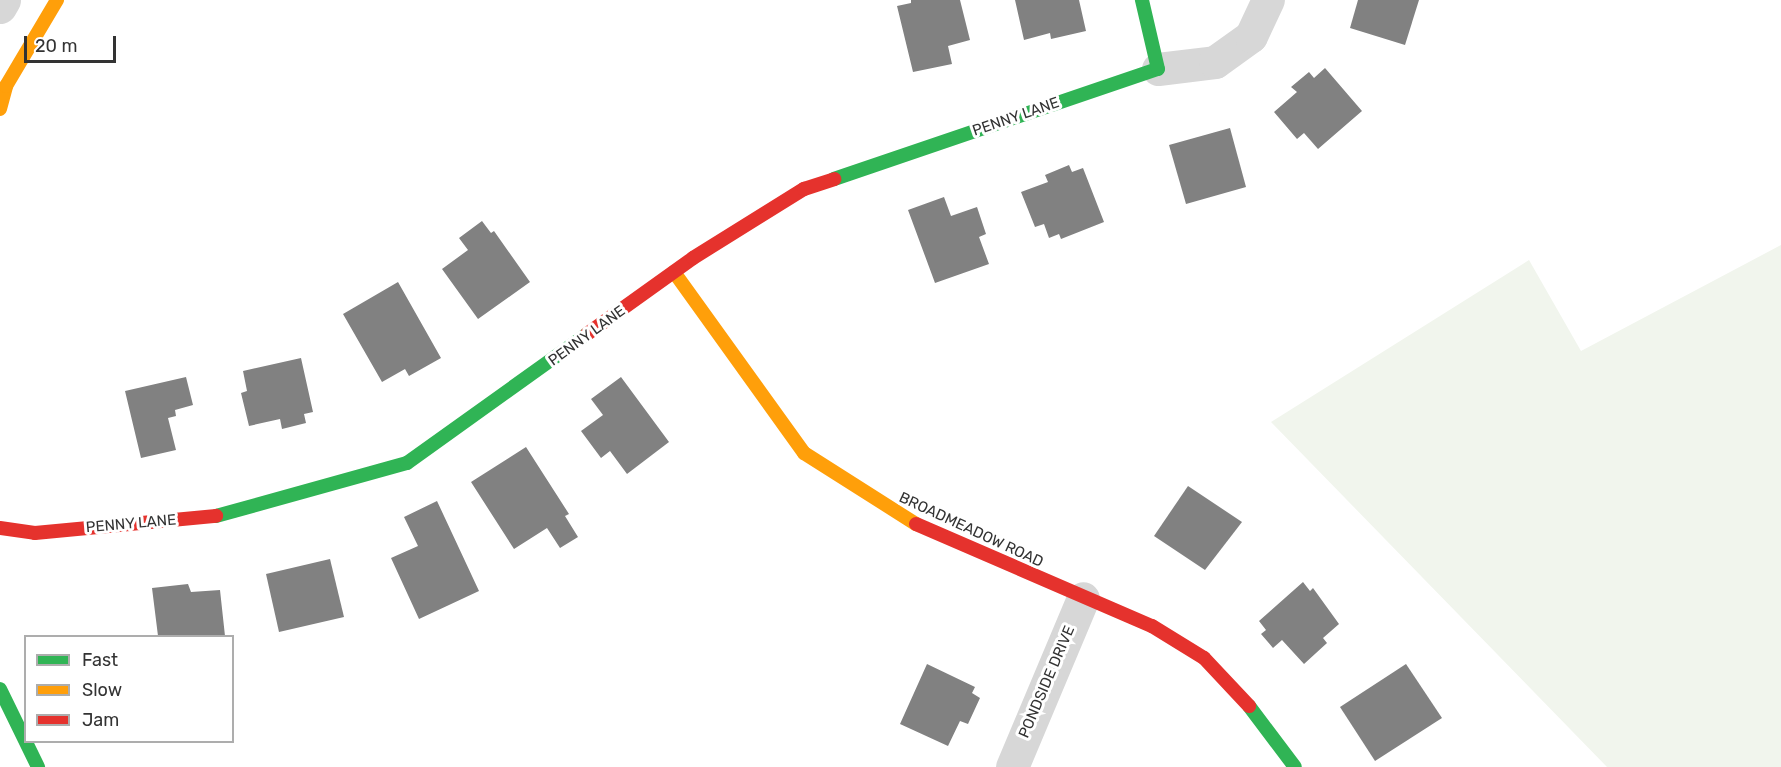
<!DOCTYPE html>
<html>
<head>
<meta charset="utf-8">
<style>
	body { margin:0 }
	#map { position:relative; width:1781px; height:767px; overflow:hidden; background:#fff; font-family:Rubik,sans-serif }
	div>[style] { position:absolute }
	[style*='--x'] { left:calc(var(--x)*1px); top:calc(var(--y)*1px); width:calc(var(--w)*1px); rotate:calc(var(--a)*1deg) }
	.green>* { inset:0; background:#f1f5ed }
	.building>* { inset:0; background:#818181 }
	.street>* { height:33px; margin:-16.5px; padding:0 16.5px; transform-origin:16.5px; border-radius:16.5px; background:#d7d7d7 }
	.fast>* { height:14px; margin:-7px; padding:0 7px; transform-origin:7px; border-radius:7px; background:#30b455 }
	.slow>* { height:14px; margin:-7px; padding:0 7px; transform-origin:7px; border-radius:7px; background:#ff9f0a }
	.jam>* { height:14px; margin:-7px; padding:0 7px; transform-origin:7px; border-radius:7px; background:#e5322d }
	span { translate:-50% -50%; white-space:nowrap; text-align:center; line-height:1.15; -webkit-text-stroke:6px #fff; paint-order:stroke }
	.street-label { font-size:15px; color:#333 }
	.legend { position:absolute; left:24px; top:635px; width:210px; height:108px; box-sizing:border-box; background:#fff; border:2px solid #adadad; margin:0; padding:8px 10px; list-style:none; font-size:18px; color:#333 }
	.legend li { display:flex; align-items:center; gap:12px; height:30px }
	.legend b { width:30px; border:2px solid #adadad }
	.scale { position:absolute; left:24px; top:36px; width:92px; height:27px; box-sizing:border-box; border:3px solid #333; border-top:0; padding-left:8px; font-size:18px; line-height:21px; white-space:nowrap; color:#333; -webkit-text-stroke:4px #fff; paint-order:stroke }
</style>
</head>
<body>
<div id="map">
	<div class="green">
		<div style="clip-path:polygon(1781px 245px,1781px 767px,1607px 767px,1271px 422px,1529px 260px,1581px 351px)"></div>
	</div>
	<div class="building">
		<div style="clip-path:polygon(911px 0,960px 0,970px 40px,948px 46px,952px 64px,913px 72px,897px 6px,911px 3px)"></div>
		<div style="clip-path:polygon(1015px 0,1079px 0,1086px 31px,1051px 39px,1050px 33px,1024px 40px)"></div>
		<div style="clip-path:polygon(1358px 0,1419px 0,1405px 45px,1350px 28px)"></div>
		<div style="clip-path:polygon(1325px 68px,1362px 111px,1318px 149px,1304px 133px,1297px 139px,1274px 112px,1297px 92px,1291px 87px,1309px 72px,1314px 78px)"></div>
		<div style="clip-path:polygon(1230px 128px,1246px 187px,1186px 204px,1169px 145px)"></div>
		<div style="clip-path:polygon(1069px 165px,1072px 172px,1083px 168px,1104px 222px,1061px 239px,1059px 234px,1049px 238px,1044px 224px,1035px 227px,1021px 192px,1048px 182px,1045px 175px)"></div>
		<div style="clip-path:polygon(944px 197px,951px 216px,977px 207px,986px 234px,979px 237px,989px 264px,935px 283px,908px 210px)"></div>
		<div style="clip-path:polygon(482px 221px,491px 233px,494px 231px,530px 282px,478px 319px,442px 269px,468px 250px,459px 238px)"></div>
		<div style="clip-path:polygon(398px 282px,441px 358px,409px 376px,405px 369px,382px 382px,343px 314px)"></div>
		<div style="clip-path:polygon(301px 358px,313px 412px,304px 414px,306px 423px,282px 429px,280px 419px,249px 426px,241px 393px,247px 391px,243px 371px)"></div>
		<div style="clip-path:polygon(186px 377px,193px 405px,175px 410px,176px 416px,168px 418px,176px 450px,141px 458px,125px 391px)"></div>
		<div style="clip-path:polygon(621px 377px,669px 442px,627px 474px,610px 451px,601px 458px,581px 431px,603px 415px,591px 399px)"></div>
		<div style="clip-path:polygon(526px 447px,569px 514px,565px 516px,578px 537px,560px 548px,547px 528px,514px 549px,471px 482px)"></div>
		<div style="clip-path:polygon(1188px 486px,1242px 522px,1205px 570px,1154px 536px)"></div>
		<div style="clip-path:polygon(437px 501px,479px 591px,419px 619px,391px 558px,418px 546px,404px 517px)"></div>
		<div style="clip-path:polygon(330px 559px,344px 617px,279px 632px,266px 574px)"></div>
		<div style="clip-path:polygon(1303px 582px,1310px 591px,1313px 588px,1339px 624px,1323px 638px,1327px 643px,1304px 664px,1282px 640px,1273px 648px,1261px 634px,1266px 630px,1259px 621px)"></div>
		<div style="clip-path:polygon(188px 584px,191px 592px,220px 590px,225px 636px,158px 636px,152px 588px)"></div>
		<div style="clip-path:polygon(927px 664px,975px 687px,972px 693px,980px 698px,968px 724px,960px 721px,948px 746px,900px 724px)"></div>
		<div style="clip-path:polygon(1406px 664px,1442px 718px,1375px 761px,1340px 707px)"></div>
	</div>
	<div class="street">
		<div style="--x:0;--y:7;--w:8;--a:-60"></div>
		<div style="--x:1158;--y:69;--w:57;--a:-7"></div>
		<div style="--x:1215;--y:62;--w:44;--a:-35.8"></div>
		<div style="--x:1251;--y:36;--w:40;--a:-65"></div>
		<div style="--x:1012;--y:767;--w:183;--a:-67.2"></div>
	</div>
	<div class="fast">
		<div style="--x:834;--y:179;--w:342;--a:-18.8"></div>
		<div style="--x:1158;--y:69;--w:71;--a:-103.1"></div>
		<div style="--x:216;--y:516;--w:198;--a:-15.5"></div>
		<div style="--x:407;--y:463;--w:221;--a:-35.6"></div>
		<div style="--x:0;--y:689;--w:87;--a:64"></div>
		<div style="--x:1249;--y:706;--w:76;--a:53"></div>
	</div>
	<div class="slow">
		<div style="--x:0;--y:109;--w:24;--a:-75"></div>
		<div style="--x:6;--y:86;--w:100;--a:-59.3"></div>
		<div style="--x:674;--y:272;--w:223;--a:54.3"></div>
		<div style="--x:804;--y:453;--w:133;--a:32.4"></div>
	</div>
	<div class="jam">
		<div style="--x:587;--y:334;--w:130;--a:-35.6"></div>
		<div style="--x:693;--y:258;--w:131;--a:-31.9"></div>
		<div style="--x:804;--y:189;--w:32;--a:-18"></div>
		<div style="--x:916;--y:524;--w:257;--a:23.4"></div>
		<div style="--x:1152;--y:626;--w:61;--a:31.6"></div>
		<div style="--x:1204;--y:658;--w:66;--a:46.8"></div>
		<div style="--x:0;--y:528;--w:35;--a:8"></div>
		<div style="--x:35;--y:533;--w:182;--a:-5.4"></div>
	</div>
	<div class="street-label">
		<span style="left:1016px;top:117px;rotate:-19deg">PENNY LANE</span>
		<span style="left:587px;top:336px;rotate:-36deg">PENNY LANE</span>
		<span style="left:131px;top:524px;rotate:-5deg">PENNY LANE</span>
		<span style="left:971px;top:530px;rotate:25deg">BROADMEADOW ROAD</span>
		<span style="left:1047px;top:682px;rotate:-67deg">PONDSIDE DRIVE</span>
	</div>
	<ul class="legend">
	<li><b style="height:8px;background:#30b455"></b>Fast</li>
	<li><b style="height:8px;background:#ff9f0a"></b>Slow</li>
	<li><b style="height:8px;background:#e5322d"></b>Jam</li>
	</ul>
	<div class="scale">20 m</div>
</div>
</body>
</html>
